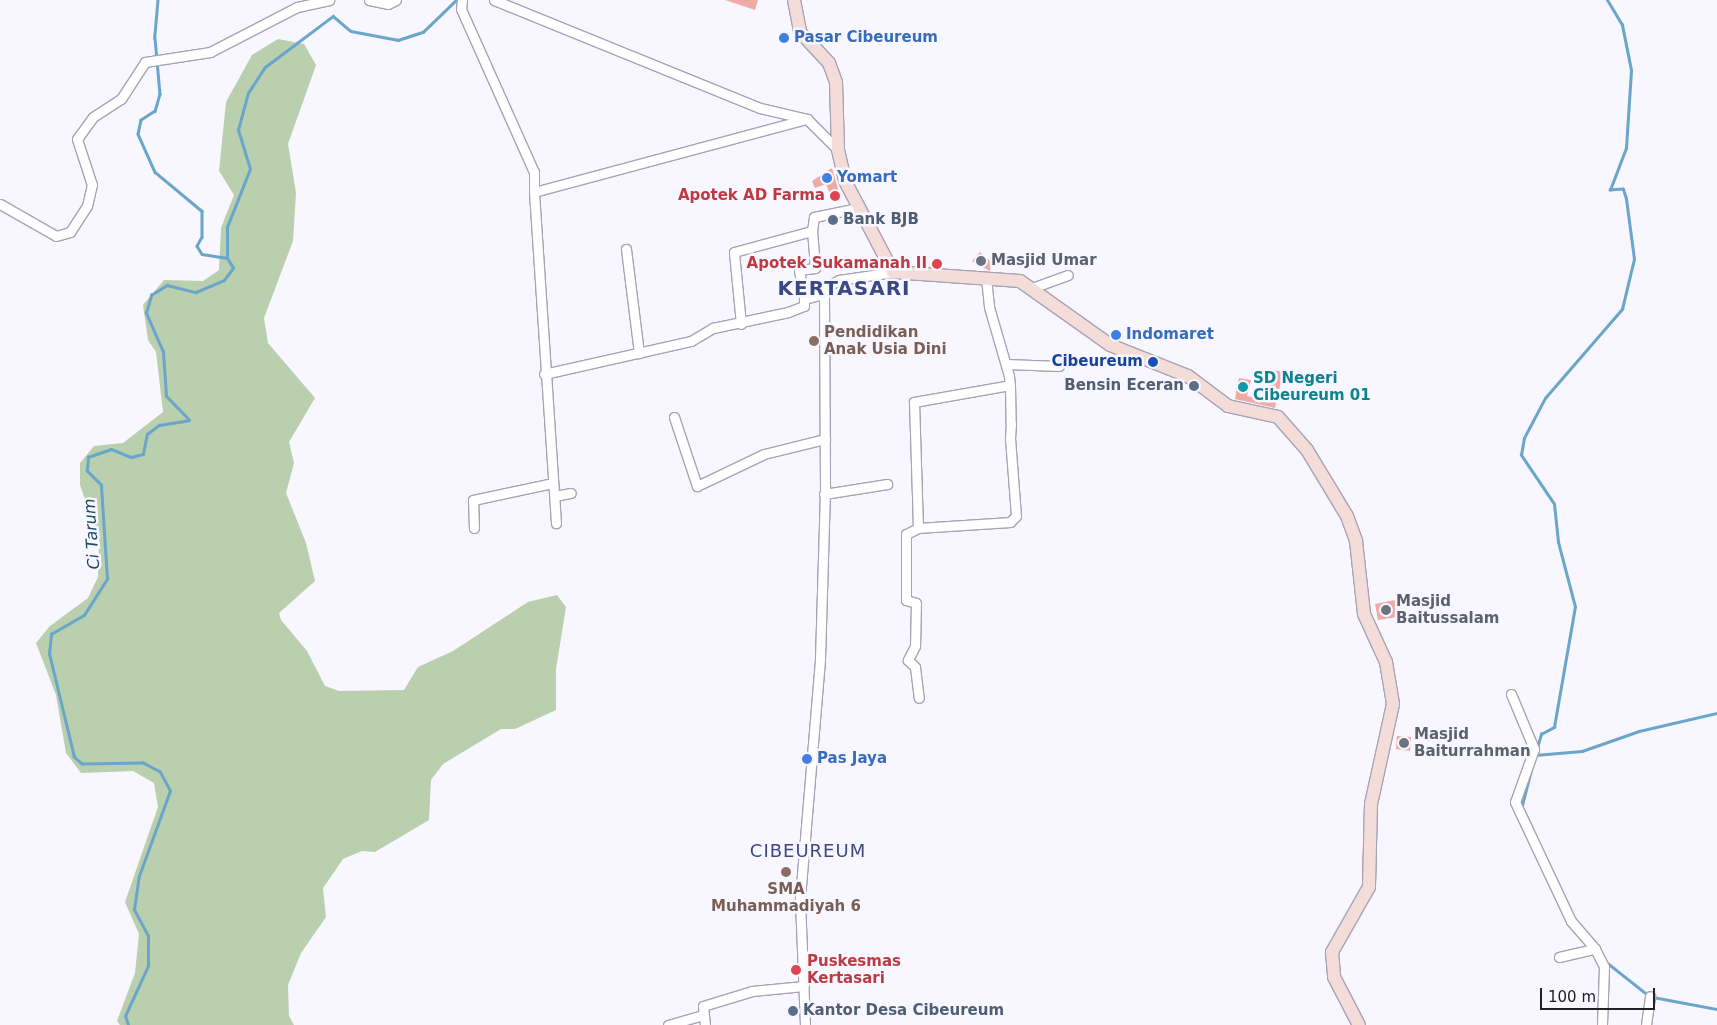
<!DOCTYPE html>
<html>
<head>
<meta charset="utf-8">
<style>
	body { margin:0 }
	#map { position:relative; width:1717px; height:1025px; overflow:hidden; background:#f8f6ff; font-family:"DejaVu Sans",sans-serif }
	div>[style] { position:absolute }
	[style*='--x'] { left:calc(var(--x)*1px); top:calc(var(--y)*1px); width:calc(var(--w)*1px); rotate:calc(var(--a)*1deg) }
	.green>* { inset:0; background:#b9cfae }
	.stream>* { height:2.5px; margin:-1.25px; padding:0 1.25px; transform-origin:1.25px; border-radius:1.25px; background:#6aa5ca }
	.building>* { inset:0; background:#eeaaa4 }
	.roads { filter:drop-shadow(1px 0 #a6a3b6) drop-shadow(-1px 0 #a6a3b6) drop-shadow(0 1px #a6a3b6) drop-shadow(0 -1px #a6a3b6) }
	.street>* { height:9px; margin:-4.5px; padding:0 4.5px; transform-origin:4.5px; border-radius:4.5px; background:#fff }
	.secondary>* { height:12px; margin:-6px; padding:0 6px; transform-origin:6px; border-radius:6px; background:#f4ddd9 }
	.dots>* { width:14px; height:14px; translate:-50% -50%; box-sizing:border-box; border:2px solid #f8f6ff; border-radius:50% }
	span { translate:-50% -50%; white-space:nowrap; text-align:center; line-height:1.15; -webkit-text-stroke:5px #f8f6ff; paint-order:stroke }
	.shop-label { font-size:15px; color:#366cbe; font-weight:700 }
	.left { translate:0 -50%; text-align:left }
	.health-label { font-size:15px; color:#be3a42; font-weight:700 }
	.right { translate:-100% -50%; text-align:right }
	.service-label { font-size:15px; color:#4e5e75; font-weight:700 }
	.worship-label { font-size:15px; color:#5b616d; font-weight:700 }
	.education-label { font-size:15px; color:#785e54; font-weight:700 }
	.transit-label { font-size:15px; color:#164399; font-weight:700 }
	.culture-label { font-size:15px; color:#0d838f; font-weight:700 }
	.water-label { font-size:16px; color:#1c4a65; font-style:italic }
	.quarter-label { font-size:18px; color:#3a4984; letter-spacing:1px }
	.district-label { font-size:20px; color:#3a4984; font-weight:700; letter-spacing:1px }
	.scale { position:absolute; left:1540px; top:988px; width:115px; height:22px; box-sizing:border-box; border:2px solid #212027; border-top:0; padding-left:6px; font-size:15px; line-height:18px; white-space:nowrap; color:#212027; -webkit-text-stroke:4px #f8f6ff; paint-order:stroke }
</style>
</head>
<body>
<div id="map">
	<div class="green">
		<div style="clip-path:polygon(278px 39px,304px 44px,316px 65px,288px 144px,296px 193px,293px 241px,264px 318px,268px 343px,315px 398px,289px 442px,294px 463px,286px 493px,306px 543px,315px 581px,279px 613px,281px 620px,307px 651px,325px 686px,339px 691px,404px 690px,418px 667px,453px 651px,528px 602px,557px 595px,566px 607px,556px 669px,556px 710px,515px 729px,501px 729px,443px 764px,431px 780px,429px 820px,375px 852px,362px 851px,343px 859px,323px 888px,326px 917px,301px 953px,288px 985px,289px 1016px,294px 1025px,120px 1025px,117px 1021px,135px 973px,139px 934px,125px 902px,158px 807px,154px 783px,133px 771px,81px 773px,66px 753px,56px 695px,36px 643px,50px 626px,88px 598px,98px 577px,99px 540px,80px 485px,80px 463px,94px 446px,123px 443px,163px 412px,156px 352px,148px 340px,143px 305px,164px 280px,203px 281px,219px 270px,221px 228px,234px 195px,219px 171px,226px 102px,252px 55px)"></div>
	</div>
	<div class="stream">
		<div style="--x:158;--y:0;--w:38;--a:95"></div>
		<div style="--x:155;--y:38;--w:56;--a:84.9"></div>
		<div style="--x:160;--y:94;--w:18;--a:106"></div>
		<div style="--x:155;--y:111;--w:17;--a:147"></div>
		<div style="--x:141;--y:120;--w:14;--a:102"></div>
		<div style="--x:138;--y:134;--w:42;--a:65.9"></div>
		<div style="--x:155;--y:172;--w:61;--a:39.7"></div>
		<div style="--x:202;--y:211;--w:26;--a:90"></div>
		<div style="--x:202;--y:237;--w:10;--a:119"></div>
		<div style="--x:197;--y:246;--w:9;--a:58"></div>
		<div style="--x:202;--y:254;--w:25;--a:9"></div>
		<div style="--x:1537;--y:748;--w:15;--a:-74"></div>
		<div style="--x:1541;--y:734;--w:15;--a:-28"></div>
		<div style="--x:1554;--y:727;--w:122;--a:-80.1"></div>
		<div style="--x:1575;--y:607;--w:67;--a:-104.7"></div>
		<div style="--x:1558;--y:542;--w:38;--a:-96"></div>
		<div style="--x:1554;--y:504;--w:59;--a:-124"></div>
		<div style="--x:1521;--y:455;--w:17;--a:-80"></div>
		<div style="--x:1524;--y:438;--w:45;--a:-62.3"></div>
		<div style="--x:1545;--y:398;--w:118;--a:-49.1"></div>
		<div style="--x:1622;--y:309;--w:51;--a:-76.5"></div>
		<div style="--x:1634;--y:259;--w:61;--a:-97.6"></div>
		<div style="--x:1626;--y:199;--w:10;--a:-107"></div>
		<div style="--x:1623;--y:189;--w:13;--a:176"></div>
		<div style="--x:1610;--y:190;--w:45;--a:-69.1"></div>
		<div style="--x:1626;--y:148;--w:78;--a:-86.3"></div>
		<div style="--x:1631;--y:70;--w:46;--a:-101.3"></div>
		<div style="--x:1622;--y:25;--w:29;--a:-121"></div>
		<div style="--x:1535;--y:755;--w:47;--a:-4.9"></div>
		<div style="--x:1582;--y:751;--w:60;--a:-19.3"></div>
		<div style="--x:1639;--y:731;--w:80;--a:-13"></div>
		<div style="--x:1521;--y:809;--w:40;--a:-75.6"></div>
		<div style="--x:1605;--y:961;--w:55;--a:38.3"></div>
		<div style="--x:1653;--y:997;--w:65;--a:10.6"></div>
		<div style="--x:128;--y:1025;--w:9;--a:-108"></div>
		<div style="--x:125;--y:1016;--w:55;--a:-65.3"></div>
		<div style="--x:148;--y:966;--w:30;--a:-90"></div>
		<div style="--x:148;--y:936;--w:30;--a:-118"></div>
		<div style="--x:134;--y:910;--w:34;--a:-82"></div>
		<div style="--x:139;--y:876;--w:90;--a:-70"></div>
		<div style="--x:170;--y:791;--w:21;--a:-118"></div>
		<div style="--x:160;--y:772;--w:19;--a:-152"></div>
		<div style="--x:143;--y:763;--w:61;--a:179.1"></div>
		<div style="--x:82;--y:764;--w:11;--a:-139"></div>
		<div style="--x:74;--y:757;--w:106;--a:-103.6"></div>
		<div style="--x:49;--y:654;--w:20;--a:-84"></div>
		<div style="--x:51;--y:634;--w:38;--a:-30"></div>
		<div style="--x:84;--y:615;--w:43;--a:-57.4"></div>
		<div style="--x:107;--y:579;--w:94;--a:-93.7"></div>
		<div style="--x:101;--y:485;--w:20;--a:-135"></div>
		<div style="--x:87;--y:471;--w:14;--a:-86"></div>
		<div style="--x:88;--y:457;--w:24;--a:-19"></div>
		<div style="--x:111;--y:449;--w:22;--a:22"></div>
		<div style="--x:131;--y:457;--w:12;--a:-14"></div>
		<div style="--x:143;--y:454;--w:20;--a:-79"></div>
		<div style="--x:147;--y:434;--w:15;--a:-37"></div>
		<div style="--x:159;--y:425;--w:30;--a:-9"></div>
		<div style="--x:189;--y:420;--w:33;--a:-134"></div>
		<div style="--x:166;--y:396;--w:44;--a:-93.9"></div>
		<div style="--x:163;--y:352;--w:43;--a:-113.6"></div>
		<div style="--x:146;--y:313;--w:19;--a:-74"></div>
		<div style="--x:151;--y:295;--w:19;--a:-32"></div>
		<div style="--x:167;--y:285;--w:30;--a:14"></div>
		<div style="--x:196;--y:292;--w:30;--a:-23"></div>
		<div style="--x:224;--y:280;--w:15;--a:-53"></div>
		<div style="--x:233;--y:268;--w:12;--a:-121"></div>
		<div style="--x:227;--y:258;--w:31;--a:-90"></div>
		<div style="--x:227;--y:227;--w:62;--a:-68.4"></div>
		<div style="--x:250;--y:169;--w:41;--a:-107.1"></div>
		<div style="--x:238;--y:130;--w:38;--a:-75"></div>
		<div style="--x:248;--y:93;--w:31;--a:-57"></div>
		<div style="--x:265;--y:67;--w:85;--a:-36.9"></div>
		<div style="--x:333;--y:16;--w:23;--a:40"></div>
		<div style="--x:351;--y:31;--w:48;--a:10.8"></div>
		<div style="--x:398;--y:40;--w:26;--a:-18"></div>
		<div style="--x:423;--y:32;--w:46;--a:-44.1"></div>
	</div>
	<div class="building">
		<div style="clip-path:polygon(725px 0,758px 0,755px 10px)"></div>
		<div style="clip-path:polygon(832px 168px,841px 199px,833px 202px,826px 184px,815px 188px,812px 181px)"></div>
		<div style="clip-path:polygon(980px 252px,991px 262px,990px 271px,972px 261px)"></div>
		<div style="clip-path:polygon(1273px 370px,1283px 372px,1275px 408px,1235px 399px,1239px 378px,1251px 380px,1247px 396px,1266px 400px)"></div>
		<div style="clip-path:polygon(1395px 600px,1397px 617px,1378px 620px,1375px 604px)"></div>
		<div style="clip-path:polygon(1397px 736px,1411px 737px,1410px 751px,1396px 749px)"></div>
	</div>
	<div class="roads">
		<div class="street">
			<div style="--x:369;--y:0;--w:19;--a:12"></div>
			<div style="--x:388;--y:4;--w:9;--a:-27"></div>
			<div style="--x:462;--y:0;--w:9;--a:96"></div>
			<div style="--x:461;--y:9;--w:179;--a:65.9"></div>
			<div style="--x:534;--y:172;--w:20;--a:90"></div>
			<div style="--x:534;--y:192;--w:283;--a:-15"></div>
			<div style="--x:494;--y:0;--w:287;--a:22.1"></div>
			<div style="--x:760;--y:108;--w:48;--a:13.2"></div>
			<div style="--x:807;--y:119;--w:44;--a:45"></div>
			<div style="--x:534;--y:192;--w:332;--a:86.2"></div>
			<div style="--x:0;--y:204;--w:64;--a:29.7"></div>
			<div style="--x:56;--y:236;--w:15;--a:-16"></div>
			<div style="--x:70;--y:232;--w:31;--a:-57"></div>
			<div style="--x:87;--y:206;--w:22;--a:-77"></div>
			<div style="--x:92;--y:185;--w:48;--a:-108.1"></div>
			<div style="--x:77;--y:139;--w:27;--a:-54"></div>
			<div style="--x:93;--y:117;--w:33;--a:-33"></div>
			<div style="--x:121;--y:99;--w:44;--a:-57"></div>
			<div style="--x:145;--y:62;--w:66;--a:-8.7"></div>
			<div style="--x:210;--y:52;--w:98;--a:-27.3"></div>
			<div style="--x:297;--y:7;--w:33;--a:-12"></div>
			<div style="--x:812;--y:231;--w:14;--a:-82"></div>
			<div style="--x:814;--y:217;--w:45;--a:-11.6"></div>
			<div style="--x:626;--y:249;--w:105;--a:82.9"></div>
			<div style="--x:986;--y:278;--w:29;--a:84"></div>
			<div style="--x:989;--y:307;--w:72;--a:73.8"></div>
			<div style="--x:1009;--y:376;--w:9;--a:84"></div>
			<div style="--x:1010;--y:385;--w:39;--a:89"></div>
			<div style="--x:1011;--y:424;--w:14;--a:94"></div>
			<div style="--x:1010;--y:438;--w:78;--a:85.6"></div>
			<div style="--x:1016;--y:516;--w:8;--a:135"></div>
			<div style="--x:1010;--y:522;--w:92;--a:176.3"></div>
			<div style="--x:918;--y:528;--w:126;--a:-91.8"></div>
			<div style="--x:914;--y:402;--w:97;--a:-10"></div>
			<div style="--x:1032;--y:288;--w:38;--a:-20"></div>
			<div style="--x:741;--y:324;--w:72;--a:-95.6"></div>
			<div style="--x:734;--y:252;--w:81;--a:-15.1"></div>
			<div style="--x:812;--y:231;--w:37;--a:85"></div>
			<div style="--x:815;--y:268;--w:16;--a:173"></div>
			<div style="--x:799;--y:270;--w:29;--a:80"></div>
			<div style="--x:1006;--y:364;--w:53;--a:2.2"></div>
			<div style="--x:544;--y:374;--w:151;--a:-12.7"></div>
			<div style="--x:691;--y:341;--w:26;--a:-31"></div>
			<div style="--x:713;--y:328;--w:77;--a:-12"></div>
			<div style="--x:788;--y:312;--w:17;--a:-21"></div>
			<div style="--x:804;--y:306;--w:7;--a:-90"></div>
			<div style="--x:804;--y:299;--w:21;--a:-14"></div>
			<div style="--x:674;--y:417;--w:73;--a:71.6"></div>
			<div style="--x:697;--y:486;--w:74;--a:-25.5"></div>
			<div style="--x:764;--y:454;--w:63;--a:-13.8"></div>
			<div style="--x:824;--y:494;--w:64;--a:-9"></div>
			<div style="--x:555;--y:496;--w:16;--a:-11"></div>
			<div style="--x:474;--y:528;--w:28;--a:-92"></div>
			<div style="--x:473;--y:500;--w:82;--a:-12"></div>
			<div style="--x:918;--y:528;--w:13;--a:153"></div>
			<div style="--x:906;--y:534;--w:66;--a:90"></div>
			<div style="--x:906;--y:600;--w:10;--a:17"></div>
			<div style="--x:916;--y:603;--w:43;--a:91.3"></div>
			<div style="--x:915;--y:646;--w:16;--a:117"></div>
			<div style="--x:908;--y:660;--w:10;--a:45"></div>
			<div style="--x:915;--y:667;--w:31;--a:83"></div>
			<div style="--x:1511;--y:694;--w:60;--a:67.3"></div>
			<div style="--x:1534;--y:749;--w:56;--a:109.7"></div>
			<div style="--x:1515;--y:802;--w:132;--a:64.8"></div>
			<div style="--x:1571;--y:921;--w:37;--a:49"></div>
			<div style="--x:1559;--y:957;--w:37;--a:-13"></div>
			<div style="--x:1595;--y:949;--w:20;--a:63"></div>
			<div style="--x:1604;--y:967;--w:58;--a:92"></div>
			<div style="--x:668;--y:1025;--w:35;--a:-16"></div>
			<div style="--x:705;--y:1025;--w:19;--a:-96"></div>
			<div style="--x:703;--y:1006;--w:51;--a:-17"></div>
			<div style="--x:752;--y:991;--w:52;--a:-5.5"></div>
			<div style="--x:805;--y:1025;--w:127;--a:-92.3"></div>
			<div style="--x:800;--y:898;--w:240;--a:-85.2"></div>
			<div style="--x:820;--y:659;--w:173;--a:-88.3"></div>
			<div style="--x:825;--y:486;--w:192;--a:-90.3"></div>
			<div style="--x:824;--y:294;--w:9;--a:-63"></div>
			<div style="--x:828;--y:286;--w:13;--a:-29"></div>
			<div style="--x:839;--y:280;--w:55;--a:-8.4"></div>
			<div style="--x:1646;--y:1025;--w:29;--a:-82"></div>
		</div>
		<div class="secondary">
			<div style="--x:794;--y:0;--w:33;--a:79"></div>
			<div style="--x:800;--y:32;--w:42;--a:46.9"></div>
			<div style="--x:829;--y:63;--w:20;--a:70"></div>
			<div style="--x:836;--y:82;--w:68;--a:88.3"></div>
			<div style="--x:838;--y:150;--w:32;--a:77"></div>
			<div style="--x:845;--y:181;--w:103;--a:62.2"></div>
			<div style="--x:893;--y:272;--w:127;--a:4.1"></div>
			<div style="--x:1020;--y:281;--w:110;--a:35.4"></div>
			<div style="--x:1110;--y:345;--w:84;--a:21.7"></div>
			<div style="--x:1188;--y:376;--w:50;--a:36.9"></div>
			<div style="--x:1228;--y:406;--w:51;--a:12.4"></div>
			<div style="--x:1278;--y:417;--w:44;--a:48.7"></div>
			<div style="--x:1307;--y:450;--w:77;--a:58.8"></div>
			<div style="--x:1347;--y:516;--w:27;--a:70"></div>
			<div style="--x:1356;--y:541;--w:73;--a:83.7"></div>
			<div style="--x:1364;--y:614;--w:53;--a:65.4"></div>
			<div style="--x:1386;--y:662;--w:43;--a:80.5"></div>
			<div style="--x:1393;--y:704;--w:102;--a:102.4"></div>
			<div style="--x:1371;--y:804;--w:83;--a:91.4"></div>
			<div style="--x:1369;--y:887;--w:75;--a:119.6"></div>
			<div style="--x:1332;--y:952;--w:25;--a:85"></div>
			<div style="--x:1334;--y:977;--w:54;--a:62.5"></div>
		</div>
	</div>
	<div class="dots">
		<div style="left:784px;top:38px;background:#3f7fe0"></div>
		<div style="left:827px;top:178px;background:#3f7fe0"></div>
		<div style="left:835px;top:196px;background:#e0444e"></div>
		<div style="left:833px;top:220px;background:#5c6f8a"></div>
		<div style="left:981px;top:261px;background:#6b7280"></div>
		<div style="left:937px;top:264px;background:#e0444e"></div>
		<div style="left:1116px;top:335px;background:#3f7fe0"></div>
		<div style="left:814px;top:341px;background:#8d6e63"></div>
		<div style="left:1153px;top:362px;background:#1a4fb4"></div>
		<div style="left:1194px;top:386px;background:#5c6f8a"></div>
		<div style="left:1243px;top:387px;background:#0f9aa8"></div>
		<div style="left:1386px;top:610px;background:#6b7280"></div>
		<div style="left:1404px;top:743px;background:#6b7280"></div>
		<div style="left:807px;top:759px;background:#3f7fe0"></div>
		<div style="left:786px;top:872px;background:#8d6e63"></div>
		<div style="left:796px;top:970px;background:#e0444e"></div>
		<div style="left:793px;top:1011px;background:#5c6f8a"></div>
	</div>
	<div class="shop-label">
		<span class="left" style="left:794px;top:38px">Pasar Cibeureum</span>
		<span class="left" style="left:837px;top:178px">Yomart</span>
		<span class="left" style="left:1126px;top:335px">Indomaret</span>
		<span class="left" style="left:817px;top:759px">Pas Jaya</span>
	</div>
	<div class="health-label">
		<span class="right" style="left:825px;top:196px">Apotek AD Farma</span>
		<span class="right" style="left:927px;top:264px">Apotek Sukamanah II</span>
		<span class="left" style="left:807px;top:970px">Puskesmas<br>Kertasari</span>
	</div>
	<div class="service-label">
		<span class="left" style="left:843px;top:220px">Bank BJB</span>
		<span class="right" style="left:1184px;top:386px">Bensin Eceran</span>
		<span class="left" style="left:803px;top:1011px">Kantor Desa Cibeureum</span>
	</div>
	<div class="worship-label">
		<span class="left" style="left:991px;top:261px">Masjid Umar</span>
		<span class="left" style="left:1396px;top:610px">Masjid<br>Baitussalam</span>
		<span class="left" style="left:1414px;top:743px">Masjid<br>Baiturrahman</span>
	</div>
	<div class="education-label">
		<span class="left" style="left:824px;top:341px">Pendidikan<br>Anak Usia Dini</span>
		<span style="left:786px;top:898px">SMA<br>Muhammadiyah 6</span>
	</div>
	<div class="transit-label">
		<span class="right" style="left:1143px;top:362px">Cibeureum</span>
	</div>
	<div class="culture-label">
		<span class="left" style="left:1253px;top:387px">SD Negeri<br>Cibeureum 01</span>
	</div>
	<div class="water-label">
		<span style="left:92px;top:534px;rotate:-94deg">Ci Tarum</span>
	</div>
	<div class="quarter-label">
		<span style="left:808px;top:851px">CIBEUREUM</span>
	</div>
	<div class="district-label">
		<span style="left:844px;top:288px">KERTASARI</span>
	</div>
	<div class="scale">100 m</div>
</div>
</body>
</html>
